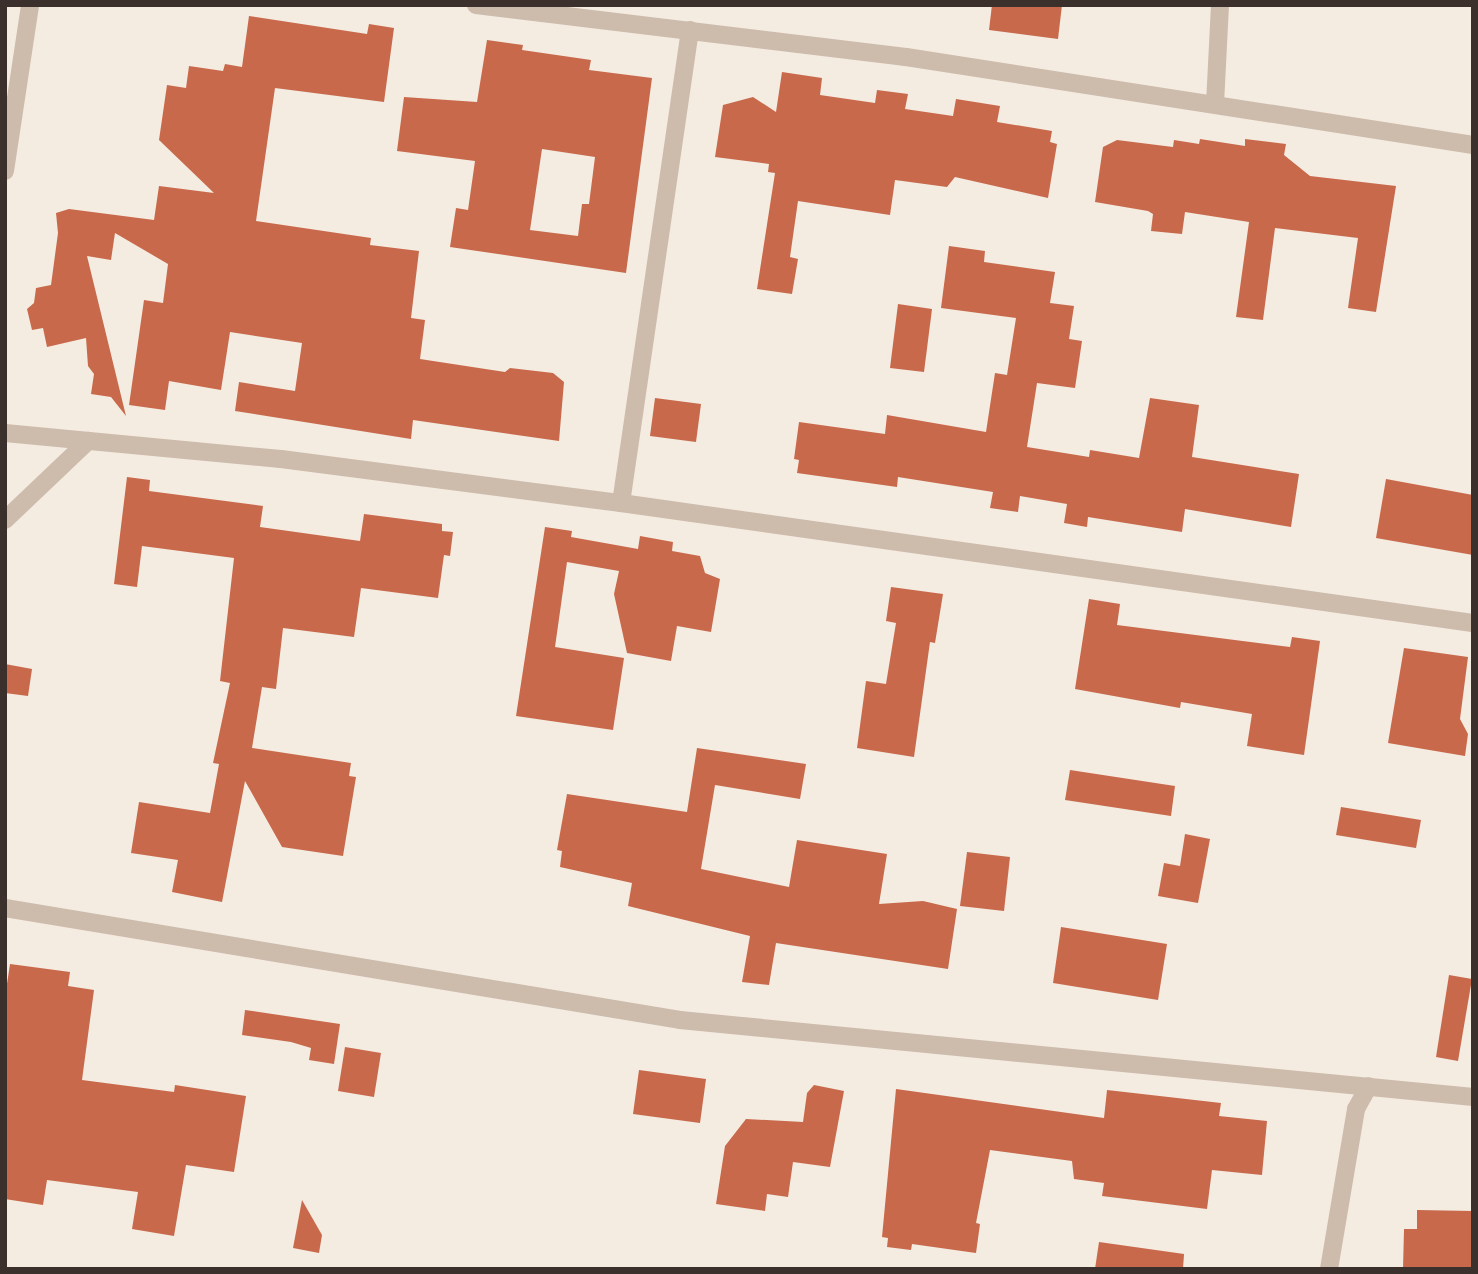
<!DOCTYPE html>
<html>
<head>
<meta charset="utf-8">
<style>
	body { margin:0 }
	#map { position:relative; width:1478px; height:1274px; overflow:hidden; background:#f4ebe1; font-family:"PT Sans Narrow",sans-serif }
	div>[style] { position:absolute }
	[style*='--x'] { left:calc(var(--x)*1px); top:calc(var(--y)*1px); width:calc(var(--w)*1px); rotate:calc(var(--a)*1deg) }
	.building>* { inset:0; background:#c8694b }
	.street>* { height:18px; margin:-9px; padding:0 9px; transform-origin:9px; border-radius:9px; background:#cdbbac }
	span { translate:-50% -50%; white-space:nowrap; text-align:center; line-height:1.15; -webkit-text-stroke:7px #fbf5ee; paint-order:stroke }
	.frame { position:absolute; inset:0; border:7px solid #3b302b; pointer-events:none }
</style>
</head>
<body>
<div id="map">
	<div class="building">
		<div style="clip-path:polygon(992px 5px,1062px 5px,1058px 39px,989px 30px)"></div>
		<div style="clip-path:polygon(249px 16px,367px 34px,369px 24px,394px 28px,384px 102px,275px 88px,256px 221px,371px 238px,370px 245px,419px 251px,411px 318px,425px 320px,420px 359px,505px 372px,510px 368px,553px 373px,564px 382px,559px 441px,413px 420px,411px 439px,235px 411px,239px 382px,295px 391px,302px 343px,230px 332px,221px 390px,169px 381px,165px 410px,129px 405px,144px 300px,163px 303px,168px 264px,115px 233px,111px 260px,87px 256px,126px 416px,111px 397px,91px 394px,94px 374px,88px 366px,86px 338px,47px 347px,43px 328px,32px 330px,27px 309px,34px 303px,36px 288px,51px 285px,58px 233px,56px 213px,69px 209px,154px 220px,159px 186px,214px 193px,159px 140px,167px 85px,186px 88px,189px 66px,223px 71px,225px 64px,242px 67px)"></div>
		<div style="clip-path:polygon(evenodd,487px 40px,523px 45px,522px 50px,591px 60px,589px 70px,652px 78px,626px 273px,450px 247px,456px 208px,468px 210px,475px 161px,397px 151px,404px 97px,477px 102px,487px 40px,542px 149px,595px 157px,589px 204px,582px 204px,578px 236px,530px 230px,542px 149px)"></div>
		<div style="clip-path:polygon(782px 72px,822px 78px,820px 95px,875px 103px,877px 90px,908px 94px,905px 109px,953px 116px,956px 99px,1000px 106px,997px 122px,1052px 131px,1050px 142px,1057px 144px,1048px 198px,955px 177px,947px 187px,895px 180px,890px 215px,798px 201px,790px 257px,798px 259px,792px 294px,757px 289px,775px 173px,768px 172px,769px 164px,715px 157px,723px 105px,753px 97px,776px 112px)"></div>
		<div style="clip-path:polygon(1200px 139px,1245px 146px,1245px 139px,1286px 144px,1284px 155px,1310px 176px,1396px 186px,1376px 312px,1348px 308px,1358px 238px,1275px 228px,1263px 320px,1236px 317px,1249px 222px,1185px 212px,1182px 234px,1151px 231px,1153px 214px,1148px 211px,1095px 202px,1103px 147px,1117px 140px,1173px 147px,1174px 140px,1199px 144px)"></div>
		<div style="clip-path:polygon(949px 246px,985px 251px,984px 262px,1055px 272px,1050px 303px,1074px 306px,1069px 339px,1082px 341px,1075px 388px,1037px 383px,1027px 447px,1089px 457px,1090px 450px,1139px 458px,1150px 398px,1199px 405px,1192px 457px,1299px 474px,1291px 527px,1185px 509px,1182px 532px,1088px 517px,1087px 527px,1064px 523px,1067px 504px,1020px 496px,1018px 512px,990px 508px,993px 492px,898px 477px,897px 487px,797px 473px,799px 460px,794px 459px,799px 422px,885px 434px,887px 415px,986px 432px,995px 373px,1007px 375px,1016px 318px,941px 308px)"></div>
		<div style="clip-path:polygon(898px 304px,932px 309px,924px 372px,890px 368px)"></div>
		<div style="clip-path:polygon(655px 398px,701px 404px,696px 442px,650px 436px)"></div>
		<div style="clip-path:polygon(127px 477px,150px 480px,149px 491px,263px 506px,260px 527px,360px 541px,364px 514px,442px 524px,442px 531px,453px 532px,450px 556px,444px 555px,438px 598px,361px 588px,354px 637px,283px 628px,276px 689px,262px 687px,252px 748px,351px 763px,349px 776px,356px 777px,343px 856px,282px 847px,245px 781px,222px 902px,172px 892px,178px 860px,131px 853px,139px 802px,210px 813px,219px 764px,213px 763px,230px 683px,220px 681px,234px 558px,142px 546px,137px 587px,114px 584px)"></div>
		<div style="clip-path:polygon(1386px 479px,1473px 495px,1473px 555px,1376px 538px)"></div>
		<div style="clip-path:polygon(545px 527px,572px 531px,571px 537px,638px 549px,640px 536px,673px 542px,672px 551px,700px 556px,705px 573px,720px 579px,711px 632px,677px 626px,671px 661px,627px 653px,614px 594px,619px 571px,567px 562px,555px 647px,624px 658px,613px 730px,516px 716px)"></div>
		<div style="clip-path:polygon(891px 587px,943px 594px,935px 643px,930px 642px,914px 757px,857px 748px,866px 681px,886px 684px,896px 623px,886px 621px)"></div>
		<div style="clip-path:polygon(1089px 599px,1120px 604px,1117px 625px,1290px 647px,1292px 637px,1320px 641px,1304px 755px,1247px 746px,1252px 714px,1181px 702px,1180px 708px,1075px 689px)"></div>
		<div style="clip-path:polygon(1404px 648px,1468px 657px,1460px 719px,1468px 734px,1465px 756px,1388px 743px)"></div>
		<div style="clip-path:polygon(5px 664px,32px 669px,28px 696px,5px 693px)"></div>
		<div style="clip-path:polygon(697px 748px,806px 764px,800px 799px,715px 785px,701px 869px,789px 887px,797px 840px,887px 854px,879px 904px,923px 901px,957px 909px,948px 969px,776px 943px,769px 985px,742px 982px,750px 936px,628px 906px,632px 883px,560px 867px,562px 851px,557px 850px,567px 794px,687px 812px)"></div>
		<div style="clip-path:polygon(1070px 770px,1175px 786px,1171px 816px,1065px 800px)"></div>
		<div style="clip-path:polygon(1341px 807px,1421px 820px,1416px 848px,1336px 835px)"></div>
		<div style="clip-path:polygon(1185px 834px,1210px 839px,1198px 903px,1158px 896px,1164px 863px,1180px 866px)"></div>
		<div style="clip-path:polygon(967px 852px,1010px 857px,1004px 911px,960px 906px)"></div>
		<div style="clip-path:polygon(1061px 927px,1167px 944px,1158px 1000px,1053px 983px)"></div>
		<div style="clip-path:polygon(10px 964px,70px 972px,68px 986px,94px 990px,82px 1080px,174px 1092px,175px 1085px,246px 1096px,234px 1172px,186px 1165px,174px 1236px,132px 1229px,138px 1192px,47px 1180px,43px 1205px,5px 1199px,5px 997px)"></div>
		<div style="clip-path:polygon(1449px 975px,1472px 979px,1458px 1061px,1436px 1057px)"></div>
		<div style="clip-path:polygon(245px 1010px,340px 1024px,334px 1064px,309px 1060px,311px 1048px,291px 1042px,242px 1035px)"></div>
		<div style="clip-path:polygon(345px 1047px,381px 1053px,374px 1097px,338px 1091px)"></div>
		<div style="clip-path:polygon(639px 1070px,706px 1079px,700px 1123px,633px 1114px)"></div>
		<div style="clip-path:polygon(814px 1085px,844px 1091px,830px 1167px,793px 1162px,788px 1197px,767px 1194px,765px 1211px,716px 1204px,725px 1146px,746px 1119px,803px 1122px,807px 1093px)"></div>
		<div style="clip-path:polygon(896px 1089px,1104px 1118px,1107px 1090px,1221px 1103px,1219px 1116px,1267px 1121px,1262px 1175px,1212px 1170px,1207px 1209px,1102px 1196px,1104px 1183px,1074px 1179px,1072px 1161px,990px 1150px,976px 1223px,980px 1224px,976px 1253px,912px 1244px,911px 1250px,887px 1247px,888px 1238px,882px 1237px)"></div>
		<div style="clip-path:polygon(302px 1200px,322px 1235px,319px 1253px,293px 1248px)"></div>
		<div style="clip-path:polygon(1417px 1210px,1473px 1211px,1473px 1269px,1403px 1269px,1404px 1229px,1417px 1229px)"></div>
		<div style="clip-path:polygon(1099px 1242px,1184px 1254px,1183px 1269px,1095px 1269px)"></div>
	</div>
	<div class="street">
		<div style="--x:476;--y:5;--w:433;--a:6.9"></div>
		<div style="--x:906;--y:57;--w:574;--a:8.82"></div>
		<div style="--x:1215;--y:104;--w:99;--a:-87.1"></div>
		<div style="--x:5;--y:171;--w:168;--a:-81.4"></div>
		<div style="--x:5;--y:433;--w:277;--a:5.4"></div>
		<div style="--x:281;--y:459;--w:343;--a:7.4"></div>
		<div style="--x:621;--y:503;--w:860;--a:8.02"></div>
		<div style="--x:621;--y:503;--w:478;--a:-81.7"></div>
		<div style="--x:5;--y:520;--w:115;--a:-43.6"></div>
		<div style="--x:5;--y:908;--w:684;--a:9.42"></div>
		<div style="--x:680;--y:1020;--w:797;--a:5.55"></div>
		<div style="--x:1329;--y:1269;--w:162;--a:-80.4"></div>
		<div style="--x:1356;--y:1109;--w:26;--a:-61"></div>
	</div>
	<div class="frame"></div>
</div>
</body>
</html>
